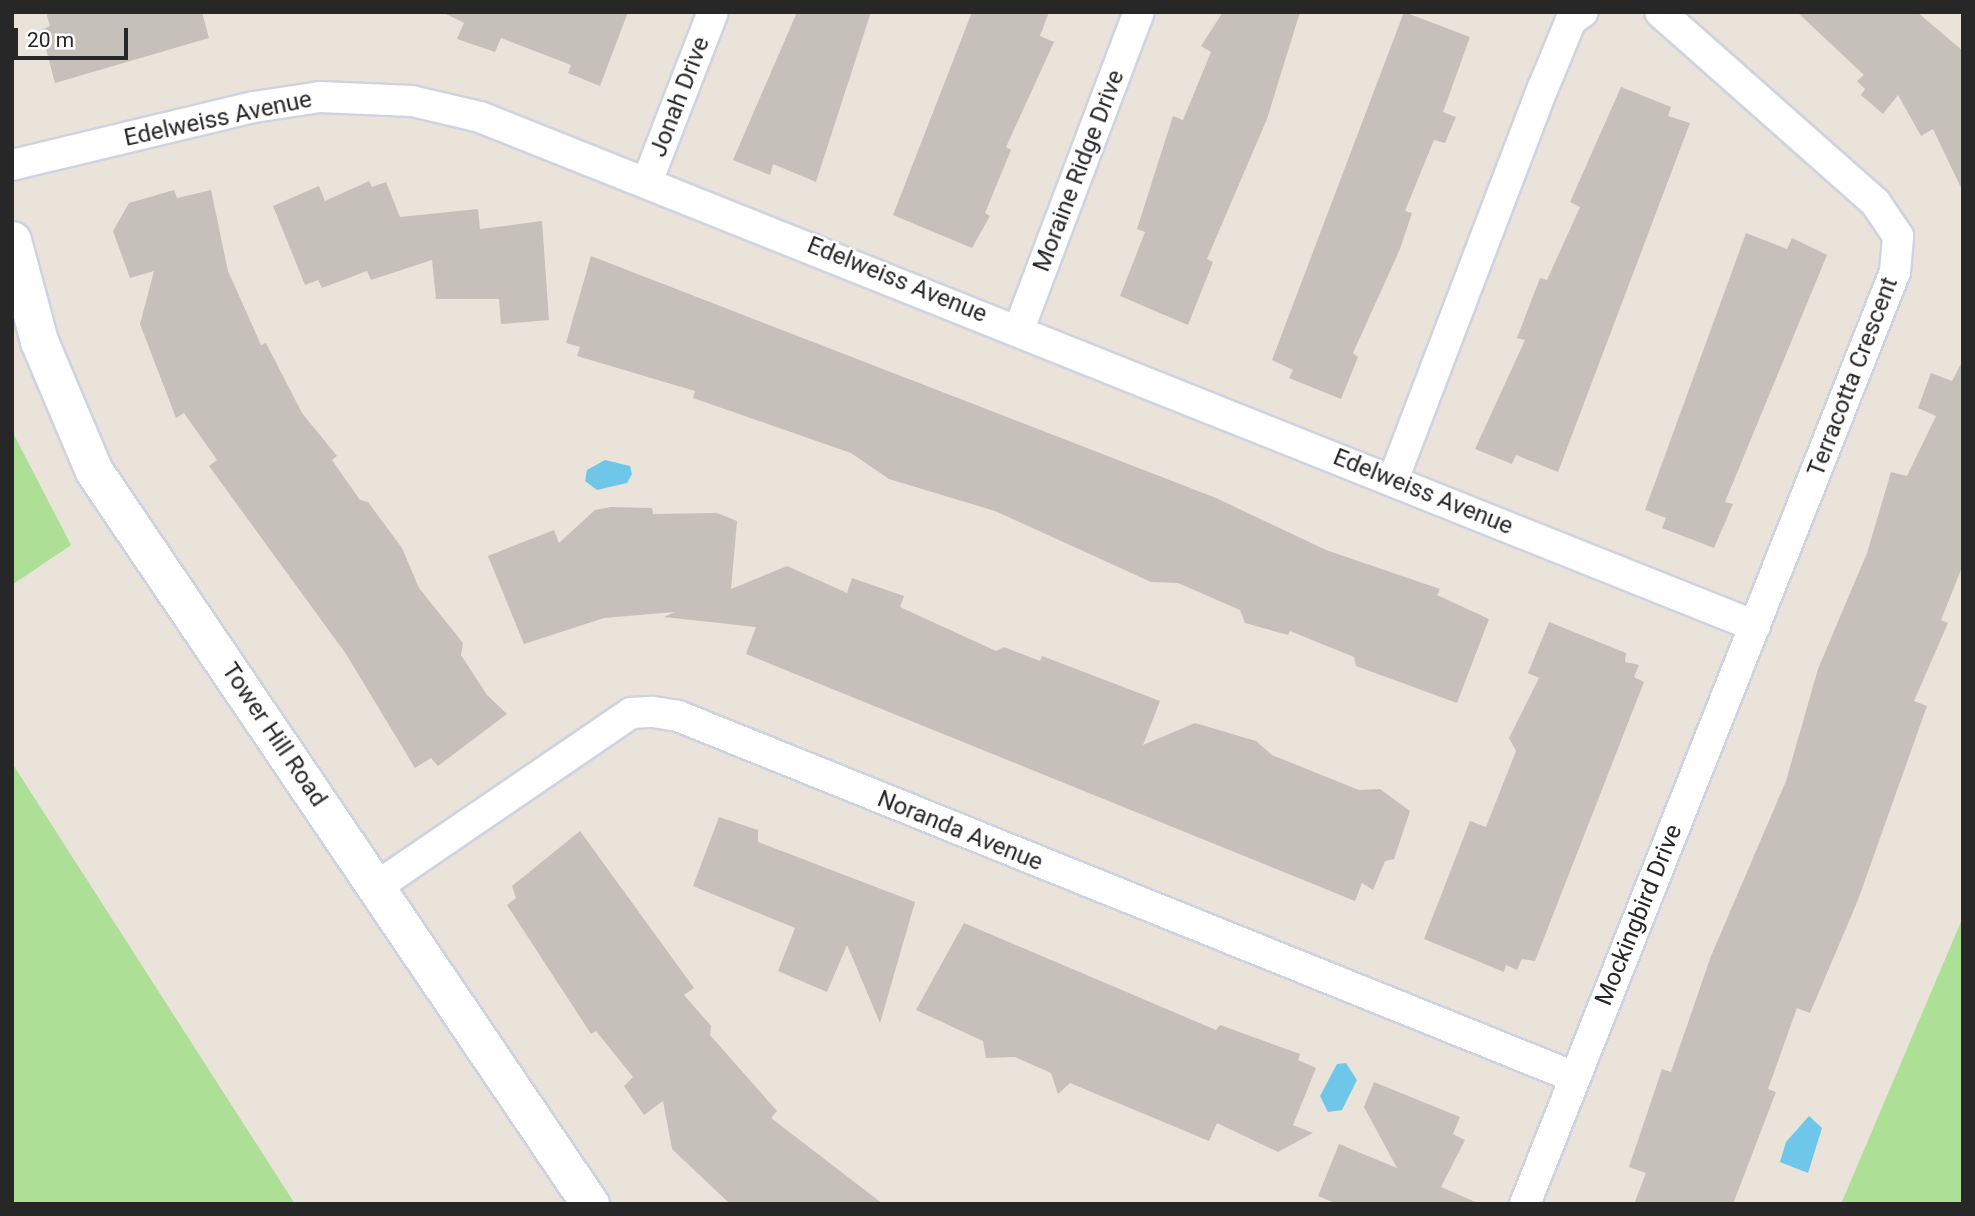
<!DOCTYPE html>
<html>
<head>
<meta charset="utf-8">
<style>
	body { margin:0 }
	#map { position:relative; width:1975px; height:1216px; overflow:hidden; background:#eae3d9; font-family:Roboto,sans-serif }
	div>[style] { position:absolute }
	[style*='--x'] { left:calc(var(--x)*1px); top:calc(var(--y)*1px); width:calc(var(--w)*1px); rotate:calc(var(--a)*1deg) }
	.green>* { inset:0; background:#aedf97 }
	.water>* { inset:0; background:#6ec7e9 }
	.building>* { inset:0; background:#c5c0b9 }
	.roads { filter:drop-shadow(2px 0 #cfd2e0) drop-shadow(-2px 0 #cfd2e0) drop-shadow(0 2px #cfd2e0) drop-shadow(0 -2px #cfd2e0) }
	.minor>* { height:30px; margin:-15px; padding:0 15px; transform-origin:15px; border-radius:15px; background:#fff }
	.tertiary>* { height:37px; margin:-18.5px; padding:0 18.5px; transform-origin:18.5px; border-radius:18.5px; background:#fff }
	span { translate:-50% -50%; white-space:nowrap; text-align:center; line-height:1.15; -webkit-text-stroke:5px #fff; paint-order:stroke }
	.street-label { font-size:24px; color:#272727 }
	.frame { position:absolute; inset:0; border:14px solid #272727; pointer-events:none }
	.scale { position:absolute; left:14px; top:28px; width:114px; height:32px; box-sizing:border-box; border:4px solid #272727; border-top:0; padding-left:9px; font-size:21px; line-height:24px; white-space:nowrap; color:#272727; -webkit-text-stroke:5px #fff; paint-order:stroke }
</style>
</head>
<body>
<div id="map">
	<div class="green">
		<div style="clip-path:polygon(12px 431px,71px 545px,12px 585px)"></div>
		<div style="clip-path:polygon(12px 763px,295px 1204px,12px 1204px)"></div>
		<div style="clip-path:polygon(1963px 917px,1963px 1204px,1841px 1204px)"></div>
	</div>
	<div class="water">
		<div style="clip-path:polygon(605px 460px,630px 466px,632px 474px,627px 483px,597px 490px,585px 481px,587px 470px)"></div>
		<div style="clip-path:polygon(1346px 1063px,1357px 1080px,1342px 1110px,1328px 1112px,1320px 1096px,1337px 1064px)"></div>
		<div style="clip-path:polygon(1809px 1116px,1822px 1128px,1808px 1173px,1780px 1162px,1786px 1142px)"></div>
	</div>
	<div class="building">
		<div style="clip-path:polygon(46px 12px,202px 12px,209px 38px,55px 83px,41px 30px,50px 26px)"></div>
		<div style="clip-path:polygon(442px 12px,628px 12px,600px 86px,568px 73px,571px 65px,501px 38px,495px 52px,457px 39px,464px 23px)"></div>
		<div style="clip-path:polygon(797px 12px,871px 12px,816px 182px,773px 164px,770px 175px,733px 160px)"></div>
		<div style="clip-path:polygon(972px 12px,1049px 12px,1040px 36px,1054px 42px,1006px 147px,1011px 150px,985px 213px,990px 216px,972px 248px,893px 215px)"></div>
		<div style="clip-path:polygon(1223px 12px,1300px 12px,1267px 119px,1207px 259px,1213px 262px,1188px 325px,1120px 296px,1145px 232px,1137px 229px,1173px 116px,1183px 120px,1211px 52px,1201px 46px)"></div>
		<div style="clip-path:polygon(1404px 12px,1470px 37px,1443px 112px,1456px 117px,1445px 143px,1434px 140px,1405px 211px,1412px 213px,1400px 249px,1353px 353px,1358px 357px,1341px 399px,1289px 378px,1293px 370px,1272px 360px)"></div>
		<div style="clip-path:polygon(1797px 12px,1917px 12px,1963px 51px,1963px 192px,1933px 129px,1921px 136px,1898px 95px,1883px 114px,1861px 95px,1865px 89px,1857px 81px,1864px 75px)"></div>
		<div style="clip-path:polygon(1621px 87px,1671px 107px,1668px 116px,1690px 123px,1558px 472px,1516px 455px,1512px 464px,1475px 449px,1525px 340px,1517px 338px,1540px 278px,1547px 280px,1580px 207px,1570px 202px)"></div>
		<div style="clip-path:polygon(369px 181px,372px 187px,386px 182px,400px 217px,478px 209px,480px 229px,542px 221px,549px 320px,501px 324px,499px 299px,436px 299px,432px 260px,371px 280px,367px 271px,322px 288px,318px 280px,305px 285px,273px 206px,319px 186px,325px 201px)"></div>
		<div style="clip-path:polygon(174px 190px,177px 198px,211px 190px,228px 271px,261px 345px,266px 343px,302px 413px,337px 456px,332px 460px,360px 500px,368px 502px,402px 548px,419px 588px,463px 643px,461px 655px,487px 695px,507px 714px,438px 766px,431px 758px,415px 768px,346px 654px,209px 466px,217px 460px,184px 413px,176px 418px,140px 324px,154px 271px,130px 278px,113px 231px,129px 203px)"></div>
		<div style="clip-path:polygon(1746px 233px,1787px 249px,1792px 238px,1827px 255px,1725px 502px,1733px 504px,1714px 548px,1662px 528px,1666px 518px,1645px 510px)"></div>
		<div style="clip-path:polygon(591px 256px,1216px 498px,1326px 550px,1440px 589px,1437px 595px,1489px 619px,1457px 703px,1356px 666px,1354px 657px,1290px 631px,1288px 635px,1245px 623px,1240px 610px,1178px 583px,1151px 582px,995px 511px,889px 479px,851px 453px,693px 398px,695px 391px,577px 356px,580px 347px,566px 343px)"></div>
		<div style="clip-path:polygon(1963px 360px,1963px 565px,1941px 620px,1948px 623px,1914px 701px,1927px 706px,1858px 900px,1810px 1013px,1797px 1008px,1768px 1089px,1776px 1092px,1733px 1204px,1634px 1204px,1646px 1173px,1629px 1167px,1662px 1069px,1671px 1072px,1711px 956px,1786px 781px,1818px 669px,1867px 553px,1891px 472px,1907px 476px,1936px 416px,1918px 408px,1931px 373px,1952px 381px)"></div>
		<div style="clip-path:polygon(611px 507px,652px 508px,653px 514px,717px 513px,737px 521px,731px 589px,787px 566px,847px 593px,852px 578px,904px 596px,900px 607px,996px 651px,1004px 647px,1040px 661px,1042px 656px,1160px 701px,1143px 745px,1195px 723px,1256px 741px,1272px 755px,1359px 790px,1380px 789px,1410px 811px,1394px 859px,1385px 861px,1373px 890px,1362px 883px,1355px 901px,746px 654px,756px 627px,664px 617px,675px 612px,604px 618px,524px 644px,488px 556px,554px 530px,559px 543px,595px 510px)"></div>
		<div style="clip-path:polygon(1549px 622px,1626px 653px,1625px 662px,1639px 665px,1634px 677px,1644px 682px,1535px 961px,1522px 959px,1517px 970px,1506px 965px,1504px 972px,1424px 939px,1470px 821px,1486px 827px,1516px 751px,1509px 738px,1539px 678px,1528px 673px)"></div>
		<div style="clip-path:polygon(719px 817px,758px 830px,758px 842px,915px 902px,880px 1023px,847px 945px,827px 992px,778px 971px,795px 928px,693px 886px)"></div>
		<div style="clip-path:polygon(580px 831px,694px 988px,684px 995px,711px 1026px,710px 1035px,777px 1111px,771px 1118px,883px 1204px,730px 1204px,672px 1149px,663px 1101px,644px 1115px,624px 1086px,633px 1077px,596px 1031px,591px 1034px,507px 905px,516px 898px,512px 886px)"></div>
		<div style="clip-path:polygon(964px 923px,1216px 1030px,1220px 1025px,1300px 1054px,1298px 1060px,1316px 1068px,1293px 1125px,1313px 1133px,1278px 1152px,1217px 1123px,1209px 1141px,1070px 1083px,1058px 1094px,1051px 1073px,1015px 1057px,986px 1058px,983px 1041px,916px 1010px)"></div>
		<div style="clip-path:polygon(1374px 1082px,1460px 1117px,1453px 1134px,1465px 1140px,1441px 1187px,1480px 1204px,1337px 1204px,1318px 1196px,1339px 1144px,1397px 1168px,1364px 1107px)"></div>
	</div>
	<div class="roads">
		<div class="minor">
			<div style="--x:12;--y:165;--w:249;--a:-13.5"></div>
			<div style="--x:254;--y:107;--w:67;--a:-8.6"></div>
			<div style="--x:320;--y:97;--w:92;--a:2.5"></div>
			<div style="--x:412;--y:101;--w:70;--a:13.2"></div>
			<div style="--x:480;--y:117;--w:1373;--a:21.76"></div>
			<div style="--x:647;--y:182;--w:182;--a:-68.8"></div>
			<div style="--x:1019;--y:329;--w:339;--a:-69.3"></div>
			<div style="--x:1393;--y:480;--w:420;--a:-69.1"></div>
			<div style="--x:1543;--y:88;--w:74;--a:-67.6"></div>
			<div style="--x:1571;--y:20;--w:14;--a:-34"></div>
			<div style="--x:376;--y:887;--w:309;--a:-34.3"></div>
			<div style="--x:631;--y:713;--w:22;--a:-3"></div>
			<div style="--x:653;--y:712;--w:25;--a:9"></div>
			<div style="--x:678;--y:716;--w:966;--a:21.94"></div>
			<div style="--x:1525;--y:1204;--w:1003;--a:-68.35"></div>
			<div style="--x:1895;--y:272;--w:36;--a:-85"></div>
			<div style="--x:1898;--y:236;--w:40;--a:-124"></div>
			<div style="--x:1876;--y:203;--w:288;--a:-138.5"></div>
		</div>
		<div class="tertiary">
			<div style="--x:12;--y:240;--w:105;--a:75"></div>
			<div style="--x:39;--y:341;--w:141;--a:67.1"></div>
			<div style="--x:94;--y:471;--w:885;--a:55.91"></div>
		</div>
	</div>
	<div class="street-label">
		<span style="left:680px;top:97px;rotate:-69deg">Jonah Drive</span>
		<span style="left:218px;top:119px;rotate:-12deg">Edelweiss Avenue</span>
		<span style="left:1079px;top:171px;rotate:-69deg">Moraine Ridge Drive</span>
		<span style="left:897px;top:280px;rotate:22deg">Edelweiss Avenue</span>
		<span style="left:1853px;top:377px;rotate:-69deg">Terracotta Crescent</span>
		<span style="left:1423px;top:492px;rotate:22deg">Edelweiss Avenue</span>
		<span style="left:274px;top:735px;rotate:56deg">Tower Hill Road</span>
		<span style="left:960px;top:831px;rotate:22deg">Noranda Avenue</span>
		<span style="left:1639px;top:915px;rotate:-68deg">Mockingbird Drive</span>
	</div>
	<div class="frame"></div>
	<div class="scale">20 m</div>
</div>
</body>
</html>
